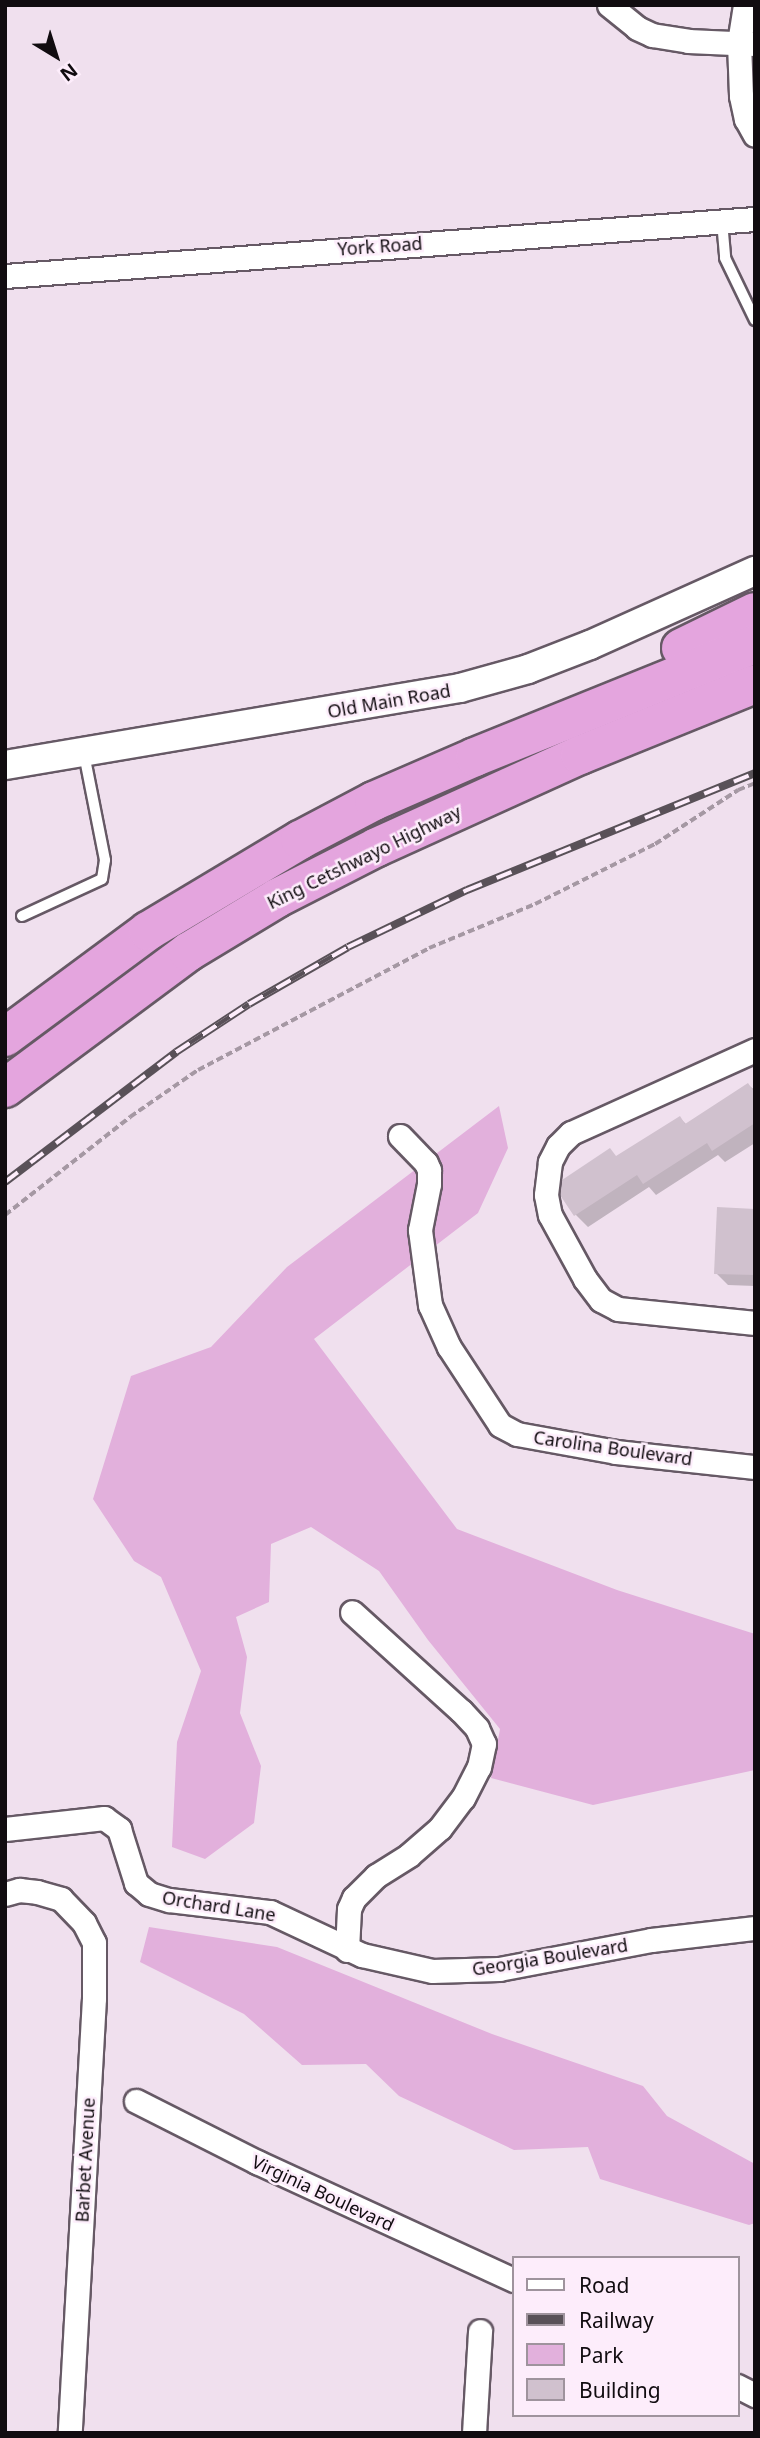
<!DOCTYPE html>
<html>
<head>
<meta charset="utf-8">
<style>
	body { margin:0 }
	#map { position:relative; width:760px; height:2438px; overflow:hidden; background:#f0e0ee; font-family:"Noto Sans",sans-serif }
	div>[style] { position:absolute }
	[style*='--x'] { left:calc(var(--x)*1px); top:calc(var(--y)*1px); width:calc(var(--w)*1px); rotate:calc(var(--a)*1deg) }
	.green>* { inset:0; background:#e2b0dc }
	.shadow>* { inset:0; background:#0003 }
	.building>* { inset:0; background:#d0c1ce }
	.path>* { height:3.5px; margin-top:-1.75px; transform-origin:0; background:repeating-linear-gradient(90deg,#a598a3 0 7px,transparent 0 10.5px) }
	.roads { filter:drop-shadow(2px 0 #665965) drop-shadow(-2px 0 #665965) drop-shadow(0 2px #665965) drop-shadow(0 -2px #665965) }
	.service>* { height:10px; margin:-5px; padding:0 5px; transform-origin:5px; border-radius:5px; background:#fff }
	.minor>* { height:23px; margin:-11.5px; padding:0 11.5px; transform-origin:11.5px; border-radius:11.5px; background:#fff }
	.tertiary>* { height:28px; margin:-14px; padding:0 14px; transform-origin:14px; border-radius:14px; background:#fff }
	.motorway>* { height:38px; margin:-19px; padding:0 19px; transform-origin:19px; border-radius:19px; background:#e4a5de }
	.rail>* { height:8px; margin-top:-4px; transform-origin:0; background:repeating-linear-gradient(90deg,#fdedfb 0 16px,#595158 0 32px); box-sizing:border-box; border-block:2px solid #595158 }
	span { translate:-50% -50%; white-space:nowrap; text-align:center; line-height:1.15; -webkit-text-stroke:5px #fdedfb; paint-order:stroke }
	.street-label { font-size:18px; color:#110c10 }
	.frame { position:absolute; inset:0; border:7px solid #110c10; pointer-events:none }
	.legend { position:absolute; left:512px; top:2256px; width:228px; height:161px; box-sizing:border-box; background:#fdedfb; border:2px solid #9f939d; margin:0; padding:9px 12px; list-style:none; font-size:21px; color:#110c10 }
	.legend li { display:flex; align-items:center; gap:14px; height:35px }
	.legend b { width:35px; border:2px solid #9f939d }
	.north { position:absolute; left:21px; top:21px; width:70px; height:70px; -webkit-text-stroke:5px #fdedfb; paint-order:stroke; rotate:142deg; font-size:19px; font-weight:700; line-height:28px; text-align:center; color:#110c10 }
	.north::after { content:''; display:block; margin:auto; width:24px; height:32px; background:#110c10; clip-path:polygon(50% 0,100% 100%,50% 72%,0 100%) }
</style>
</head>
<body>
<div id="map">
	<div class="green">
		<div style="clip-path:polygon(499px 1106px,508px 1148px,478px 1213px,314px 1339px,457px 1529px,617px 1590px,755px 1634px,755px 1770px,593px 1805px,491px 1778px,500px 1729px,428px 1640px,379px 1571px,311px 1527px,271px 1544px,269px 1602px,236px 1617px,247px 1657px,240px 1713px,261px 1766px,254px 1823px,205px 1859px,172px 1847px,177px 1742px,201px 1671px,161px 1577px,134px 1561px,93px 1499px,131px 1376px,211px 1347px,287px 1267px)"></div>
		<div style="clip-path:polygon(149px 1927px,277px 1947px,492px 2034px,643px 2086px,667px 2116px,755px 2164px,755px 2223px,749px 2225px,600px 2179px,588px 2147px,514px 2150px,399px 2096px,366px 2064px,302px 2065px,244px 2014px,140px 1962px)"></div>
	</div>
	<div class="shadow">
		<div style="clip-path:polygon(748px 1085px,755px 1090px,755px 1143px,725px 1162px,718px 1155px,656px 1195px,649px 1187px,588px 1227px,576px 1215px,562px 1195px,680px 1118px,687px 1125px)"></div>
		<div style="clip-path:polygon(755px 1210px,755px 1286px,728px 1285px,716px 1273px)"></div>
	</div>
	<div class="building">
		<div style="clip-path:polygon(748px 1083px,755px 1093px,755px 1123px,712px 1151px,707px 1143px,643px 1184px,637px 1175px,574px 1216px,560px 1195px,562px 1180px,610px 1148px,616px 1156px,680px 1116px,685px 1124px)"></div>
		<div style="clip-path:polygon(717px 1207px,755px 1209px,755px 1275px,714px 1274px)"></div>
	</div>
	<div class="path">
		<div style="--x:5;--y:1215;--w:159;--a:-38.1"></div>
		<div style="--x:130;--y:1117;--w:83;--a:-34.7"></div>
		<div style="--x:198;--y:1070;--w:261;--a:-27.8"></div>
		<div style="--x:429;--y:948;--w:115;--a:-22.5"></div>
		<div style="--x:535;--y:904;--w:134;--a:-26.6"></div>
		<div style="--x:655;--y:844;--w:99;--a:-33"></div>
		<div style="--x:738;--y:790;--w:18;--a:-22"></div>
	</div>
	<div class="roads">
		<div class="service">
			<div style="--x:722;--y:221;--w:37;--a:85"></div>
			<div style="--x:725;--y:258;--w:69;--a:64.2"></div>
			<div style="--x:22;--y:916;--w:88;--a:-24.8"></div>
			<div style="--x:102;--y:879;--w:19;--a:-81"></div>
			<div style="--x:105;--y:860;--w:108;--a:-101.2"></div>
		</div>
		<div class="minor">
			<div style="--x:609;--y:5;--w:36;--a:39"></div>
			<div style="--x:637;--y:28;--w:17;--a:25"></div>
			<div style="--x:652;--y:35;--w:36;--a:9"></div>
			<div style="--x:688;--y:41;--w:67;--a:2.6"></div>
			<div style="--x:745;--y:5;--w:38;--a:99"></div>
			<div style="--x:739;--y:43;--w:53;--a:87.8"></div>
			<div style="--x:741;--y:96;--w:24;--a:78"></div>
			<div style="--x:746;--y:119;--w:18;--a:61"></div>
			<div style="--x:5;--y:276;--w:752;--a:-4.35"></div>
			<div style="--x:755;--y:1050;--w:202;--a:155.7"></div>
			<div style="--x:571;--y:1133;--w:18;--a:135"></div>
			<div style="--x:558;--y:1146;--w:18;--a:117"></div>
			<div style="--x:550;--y:1162;--w:33;--a:97"></div>
			<div style="--x:546;--y:1195;--w:20;--a:79"></div>
			<div style="--x:550;--y:1215;--w:73;--a:61.3"></div>
			<div style="--x:585;--y:1279;--w:26;--a:53"></div>
			<div style="--x:601;--y:1300;--w:19;--a:28"></div>
			<div style="--x:618;--y:1309;--w:138;--a:5.8"></div>
			<div style="--x:400;--y:1136;--w:37;--a:46"></div>
			<div style="--x:426;--y:1163;--w:8;--a:67"></div>
			<div style="--x:429;--y:1170;--w:14;--a:90"></div>
			<div style="--x:429;--y:1184;--w:47;--a:101.1"></div>
			<div style="--x:420;--y:1230;--w:76;--a:82.4"></div>
			<div style="--x:430;--y:1305;--w:46;--a:65.7"></div>
			<div style="--x:449;--y:1347;--w:93;--a:56.8"></div>
			<div style="--x:500;--y:1425;--w:19;--a:28"></div>
			<div style="--x:517;--y:1434;--w:101;--a:10.3"></div>
			<div style="--x:616;--y:1452;--w:140;--a:6.2"></div>
			<div style="--x:5;--y:1829;--w:100;--a:-6.3"></div>
			<div style="--x:104;--y:1818;--w:19;--a:36"></div>
			<div style="--x:119;--y:1829;--w:57;--a:72.5"></div>
			<div style="--x:136;--y:1883;--w:17;--a:40"></div>
			<div style="--x:149;--y:1894;--w:21;--a:17"></div>
			<div style="--x:169;--y:1900;--w:102;--a:6.8"></div>
			<div style="--x:270;--y:1912;--w:102;--a:25.1"></div>
			<div style="--x:362;--y:1955;--w:72;--a:12.9"></div>
			<div style="--x:432;--y:1971;--w:67;--a:-1.7"></div>
			<div style="--x:499;--y:1969;--w:155;--a:-10.8"></div>
			<div style="--x:651;--y:1940;--w:105;--a:-6.6"></div>
			<div style="--x:5;--y:1894;--w:15;--a:-16"></div>
			<div style="--x:19;--y:1890;--w:18;--a:6"></div>
			<div style="--x:37;--y:1892;--w:25;--a:16"></div>
			<div style="--x:61;--y:1899;--w:33;--a:46"></div>
			<div style="--x:84;--y:1923;--w:22;--a:63"></div>
			<div style="--x:94;--y:1943;--w:55;--a:90"></div>
			<div style="--x:94;--y:1998;--w:436;--a:93.2"></div>
			<div style="--x:347;--y:1950;--w:41;--a:-87.2"></div>
			<div style="--x:349;--y:1909;--w:12;--a:-66"></div>
			<div style="--x:354;--y:1898;--w:31;--a:-45"></div>
			<div style="--x:376;--y:1876;--w:39;--a:-32"></div>
			<div style="--x:409;--y:1855;--w:41;--a:-41.1"></div>
			<div style="--x:440;--y:1828;--w:38;--a:-53"></div>
			<div style="--x:463;--y:1798;--w:35;--a:-63"></div>
			<div style="--x:479;--y:1767;--w:24;--a:-78"></div>
			<div style="--x:484;--y:1744;--w:17;--a:-114"></div>
			<div style="--x:477;--y:1728;--w:23;--a:-133"></div>
			<div style="--x:461;--y:1711;--w:147;--a:-137.8"></div>
			<div style="--x:136;--y:2101;--w:136;--a:26.8"></div>
			<div style="--x:257;--y:2162;--w:282;--a:24.7"></div>
			<div style="--x:737;--y:2386;--w:20;--a:27"></div>
			<div style="--x:474;--y:2433;--w:102;--a:-86.6"></div>
		</div>
		<div class="tertiary">
			<div style="--x:5;--y:765;--w:461;--a:-9.6"></div>
			<div style="--x:460;--y:688;--w:71;--a:-15.6"></div>
			<div style="--x:528;--y:669;--w:66;--a:-21.2"></div>
			<div style="--x:590;--y:645;--w:181;--a:-24.2"></div>
		</div>
		<div class="motorway">
			<div style="--x:681;--y:648;--w:82;--a:-25.9"></div>
			<div style="--x:5;--y:1037;--w:178;--a:-36.5"></div>
			<div style="--x:148;--y:931;--w:177;--a:-30.9"></div>
			<div style="--x:300;--y:840;--w:84;--a:-27.8"></div>
			<div style="--x:374;--y:801;--w:110;--a:-23.5"></div>
			<div style="--x:475;--y:757;--w:302;--a:-22"></div>
			<div style="--x:5;--y:1088;--w:228;--a:-36.6"></div>
			<div style="--x:188;--y:952;--w:104;--a:-31.2"></div>
			<div style="--x:277;--y:898;--w:112;--a:-27"></div>
			<div style="--x:377;--y:847;--w:223;--a:-24.4"></div>
			<div style="--x:580;--y:755;--w:189;--a:-22.1"></div>
		</div>
	</div>
	<div class="rail">
		<div style="--x:5;--y:1182;--w:215;--a:-37.2"></div>
		<div style="--x:176;--y:1052;--w:87;--a:-33.3"></div>
		<div style="--x:249;--y:1004;--w:114;--a:-29.9"></div>
		<div style="--x:348;--y:947;--w:132;--a:-25.6"></div>
		<div style="--x:467;--y:890;--w:311;--a:-22.1"></div>
	</div>
	<div class="street-label">
		<span style="left:380px;top:246px;rotate:-4deg">York Road</span>
		<span style="left:389px;top:701px;rotate:-10deg">Old Main Road</span>
		<span style="left:364px;top:857px;rotate:-26deg">King Cetshwayo Highway</span>
		<span style="left:613px;top:1448px;rotate:8deg">Carolina Boulevard</span>
		<span style="left:219px;top:1906px;rotate:9deg">Orchard Lane</span>
		<span style="left:550px;top:1957px;rotate:-9deg">Georgia Boulevard</span>
		<span style="left:85px;top:2160px;rotate:-87deg">Barbet Avenue</span>
		<span style="left:323px;top:2193px;rotate:25deg">Virginia Boulevard</span>
	</div>
	<div class="frame"></div>
	<ul class="legend">
	<li><b style="height:9px;background:#fff"></b>Road</li>
	<li><b style="height:9px;background:#595158"></b>Railway</li>
	<li><b style="height:19px;background:#e2b0dc"></b>Park</li>
	<li><b style="height:19px;background:#d0c1ce"></b>Building</li>
	</ul>
	<div class="north">N</div>
</div>
</body>
</html>
